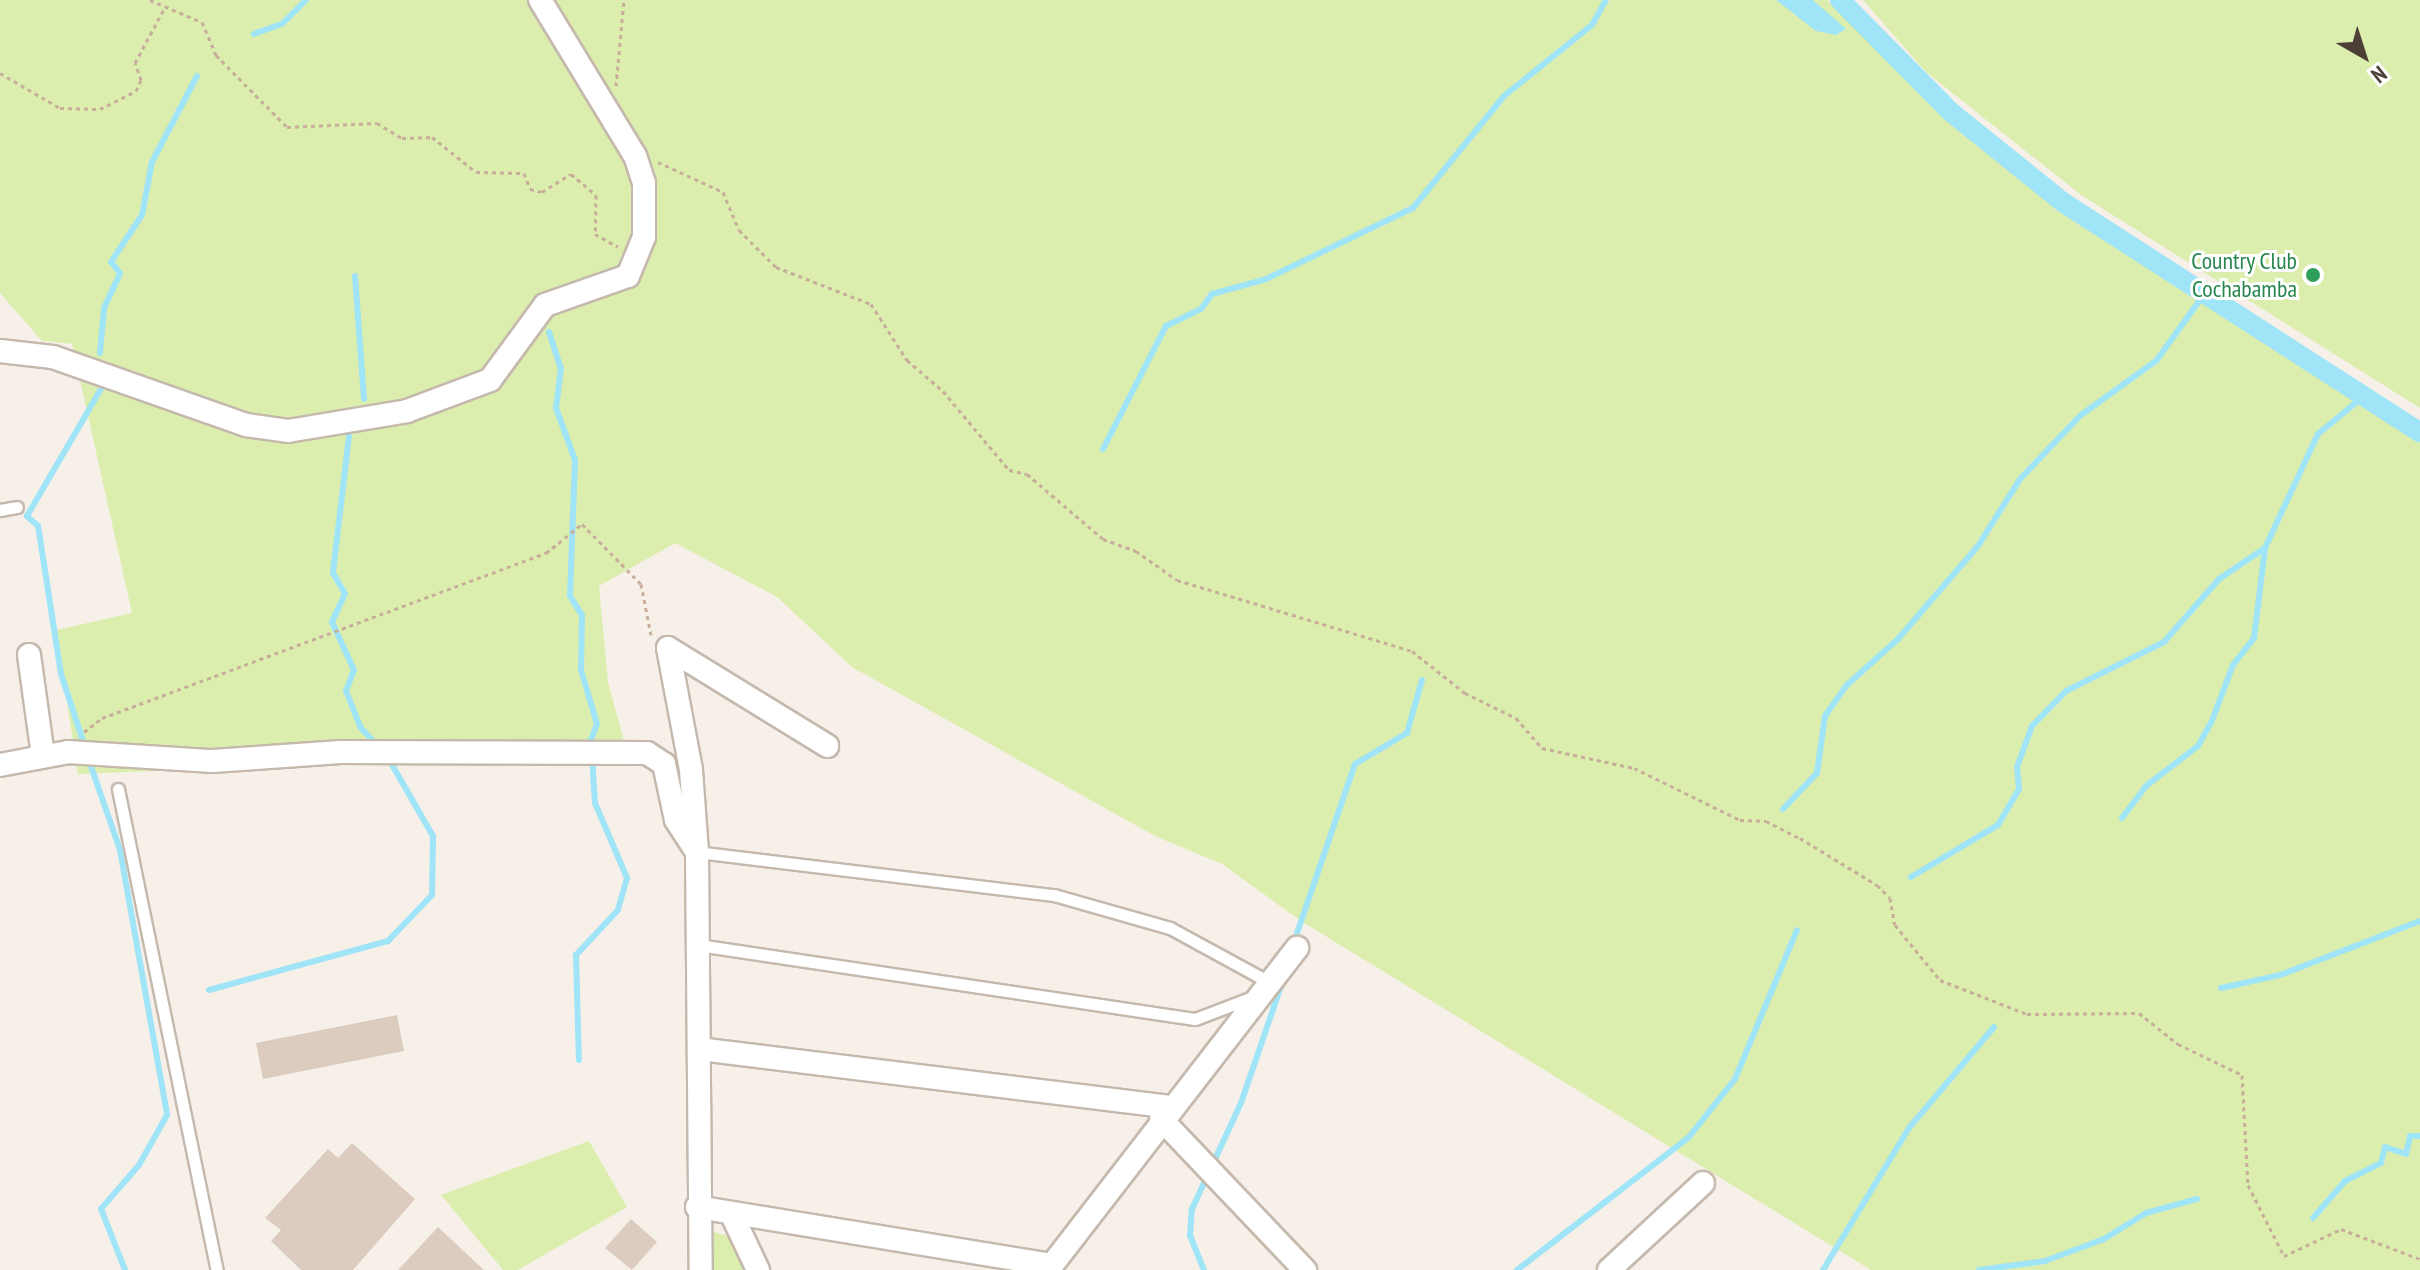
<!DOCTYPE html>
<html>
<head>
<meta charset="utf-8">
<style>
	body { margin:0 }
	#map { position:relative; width:2420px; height:1270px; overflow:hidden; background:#f6f0e9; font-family:"PT Sans Narrow",sans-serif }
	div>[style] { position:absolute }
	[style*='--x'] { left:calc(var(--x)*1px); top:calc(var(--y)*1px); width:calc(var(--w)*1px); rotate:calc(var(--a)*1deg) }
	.green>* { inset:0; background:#dceeae }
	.water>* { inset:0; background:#a0e4f7 }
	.stream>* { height:6px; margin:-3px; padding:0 3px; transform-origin:3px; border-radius:3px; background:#a0e4f7 }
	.canal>* { height:20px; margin:-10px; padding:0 10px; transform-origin:10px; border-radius:10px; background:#a0e4f7 }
	.building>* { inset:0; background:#dcccc0 }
	.path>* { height:3px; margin-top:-1.5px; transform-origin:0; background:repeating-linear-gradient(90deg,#c6ae9a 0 4px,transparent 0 8px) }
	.roads { filter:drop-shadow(2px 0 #c5b9ad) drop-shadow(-2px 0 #c5b9ad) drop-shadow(0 2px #c5b9ad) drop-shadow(0 -2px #c5b9ad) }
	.service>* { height:11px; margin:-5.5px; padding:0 5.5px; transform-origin:5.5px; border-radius:5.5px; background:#fff }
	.minor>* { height:22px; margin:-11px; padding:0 11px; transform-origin:11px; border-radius:11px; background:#fff }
	.dots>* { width:22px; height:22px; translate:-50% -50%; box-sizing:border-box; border:4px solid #fff; border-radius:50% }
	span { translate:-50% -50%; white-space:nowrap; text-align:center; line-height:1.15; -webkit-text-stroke:6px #fff; paint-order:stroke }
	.leisure-label { font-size:24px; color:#27864d }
	.right { translate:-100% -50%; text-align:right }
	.north { position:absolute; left:2324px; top:16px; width:80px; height:80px; -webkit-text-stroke:6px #fff; paint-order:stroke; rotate:141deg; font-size:22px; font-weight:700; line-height:32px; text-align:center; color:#4b3f36 }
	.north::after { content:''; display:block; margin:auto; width:28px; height:36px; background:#4b3f36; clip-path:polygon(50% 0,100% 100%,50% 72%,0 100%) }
</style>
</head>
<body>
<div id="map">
	<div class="green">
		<div style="clip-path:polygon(0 0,1827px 0,1946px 117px,2061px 209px,2420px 442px,2420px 1270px,1871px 1270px,1301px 921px,1222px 864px,1155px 836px,852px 667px,777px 597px,675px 543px,599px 586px,608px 682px,627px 752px,78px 774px,56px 630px,132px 613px,72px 344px,42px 341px,0 293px)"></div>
		<div style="clip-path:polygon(1863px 0,2420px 0,2420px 408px,2081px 195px,1926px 72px)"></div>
		<div style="clip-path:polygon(589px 1141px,627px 1207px,518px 1270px,503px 1270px,441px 1195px)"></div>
		<div style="clip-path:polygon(708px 1230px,730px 1237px,745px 1270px,710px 1270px)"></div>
	</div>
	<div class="water">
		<div style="clip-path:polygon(1776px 0,1813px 0,1846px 29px,1836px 35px,1816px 31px)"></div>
	</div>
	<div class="stream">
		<div style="--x:254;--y:34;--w:30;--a:-20"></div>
		<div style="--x:282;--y:24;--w:34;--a:-45"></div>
		<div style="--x:355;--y:276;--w:123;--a:85.8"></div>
		<div style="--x:549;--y:332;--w:38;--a:72"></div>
		<div style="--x:561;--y:368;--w:40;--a:97.1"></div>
		<div style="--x:556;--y:408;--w:55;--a:69.9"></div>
		<div style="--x:575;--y:460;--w:136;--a:92.1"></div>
		<div style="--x:570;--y:596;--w:22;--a:58"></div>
		<div style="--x:582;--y:615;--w:55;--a:91"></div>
		<div style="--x:581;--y:670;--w:56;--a:73.5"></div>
		<div style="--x:597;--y:724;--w:17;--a:111"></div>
		<div style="--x:591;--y:740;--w:63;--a:86.4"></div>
		<div style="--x:595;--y:803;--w:82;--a:66.9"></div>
		<div style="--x:627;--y:878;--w:33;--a:106"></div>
		<div style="--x:618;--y:910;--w:62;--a:133"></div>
		<div style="--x:576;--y:955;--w:105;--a:88.4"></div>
		<div style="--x:100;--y:353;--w:45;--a:-84.9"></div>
		<div style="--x:104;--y:308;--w:38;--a:-65"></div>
		<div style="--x:120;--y:273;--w:14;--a:-129"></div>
		<div style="--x:111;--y:262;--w:56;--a:-56.6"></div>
		<div style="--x:142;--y:215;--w:54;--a:-79.3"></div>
		<div style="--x:152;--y:162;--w:97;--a:-62.4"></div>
		<div style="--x:349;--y:436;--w:138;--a:96.7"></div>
		<div style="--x:333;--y:573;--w:24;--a:60"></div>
		<div style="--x:345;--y:594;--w:31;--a:115"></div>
		<div style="--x:332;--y:622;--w:53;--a:65.4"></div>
		<div style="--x:354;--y:670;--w:22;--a:111"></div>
		<div style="--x:346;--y:691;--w:40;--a:68"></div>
		<div style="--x:361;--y:728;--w:23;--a:47"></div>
		<div style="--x:1103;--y:449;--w:138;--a:-62.9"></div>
		<div style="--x:1166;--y:326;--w:39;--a:-26"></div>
		<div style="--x:1201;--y:309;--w:19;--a:-54"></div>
		<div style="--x:1212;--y:294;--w:56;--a:-15.5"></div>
		<div style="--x:1266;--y:279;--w:163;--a:-25.8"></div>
		<div style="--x:1413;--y:208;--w:144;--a:-50.9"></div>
		<div style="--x:1504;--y:96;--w:113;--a:-38.9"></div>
		<div style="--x:1592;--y:25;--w:29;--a:-61"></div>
		<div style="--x:85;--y:747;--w:77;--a:-108.2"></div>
		<div style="--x:61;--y:674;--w:150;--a:-98.8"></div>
		<div style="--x:38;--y:526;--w:15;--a:-138"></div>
		<div style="--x:27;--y:516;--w:149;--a:-59.8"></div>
		<div style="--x:88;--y:758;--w:97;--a:70.8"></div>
		<div style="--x:120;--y:850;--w:269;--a:79.9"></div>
		<div style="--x:167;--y:1115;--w:57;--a:119.2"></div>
		<div style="--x:139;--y:1165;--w:58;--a:130.8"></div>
		<div style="--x:101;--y:1209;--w:66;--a:68.5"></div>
		<div style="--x:1783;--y:809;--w:50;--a:-46.6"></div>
		<div style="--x:1817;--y:773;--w:58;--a:-82"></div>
		<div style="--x:1825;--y:716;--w:38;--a:-55"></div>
		<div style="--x:1847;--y:685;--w:69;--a:-42"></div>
		<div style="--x:1898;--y:639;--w:123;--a:-49.3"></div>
		<div style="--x:1978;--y:546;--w:79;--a:-57.9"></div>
		<div style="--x:2020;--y:479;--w:88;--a:-46.4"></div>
		<div style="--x:2081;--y:415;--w:92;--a:-35.8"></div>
		<div style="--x:2156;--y:361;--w:84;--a:-54.2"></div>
		<div style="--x:2122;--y:818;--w:40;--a:-53"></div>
		<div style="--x:2146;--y:786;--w:66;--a:-37.6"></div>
		<div style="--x:2198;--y:746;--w:26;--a:-61"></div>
		<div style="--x:2211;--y:723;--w:62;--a:-69.2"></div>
		<div style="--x:2233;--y:665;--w:34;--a:-52"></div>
		<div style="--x:2254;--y:638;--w:91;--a:-83"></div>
		<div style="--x:1911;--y:877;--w:101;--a:-30.9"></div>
		<div style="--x:1998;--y:825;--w:42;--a:-59.7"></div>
		<div style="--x:2019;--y:789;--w:22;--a:-95"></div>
		<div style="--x:2017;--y:767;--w:44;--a:-69.9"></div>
		<div style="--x:2032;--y:726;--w:49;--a:-45.8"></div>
		<div style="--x:2066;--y:691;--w:110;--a:-26.6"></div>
		<div style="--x:2164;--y:642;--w:84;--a:-48.9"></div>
		<div style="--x:2219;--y:579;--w:55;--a:-34"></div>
		<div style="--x:2265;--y:548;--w:126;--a:-65.1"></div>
		<div style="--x:2318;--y:434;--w:60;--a:-39.6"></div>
		<div style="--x:1294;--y:942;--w:188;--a:-71.1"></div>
		<div style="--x:1355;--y:764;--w:61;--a:-30.8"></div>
		<div style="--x:1407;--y:733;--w:55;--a:-74.2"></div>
		<div style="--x:2221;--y:988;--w:60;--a:-12.4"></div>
		<div style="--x:2280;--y:975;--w:150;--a:-21.1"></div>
		<div style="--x:209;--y:990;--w:186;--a:-15.3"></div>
		<div style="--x:388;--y:941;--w:64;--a:-46.3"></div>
		<div style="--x:432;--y:895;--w:59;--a:-89"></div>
		<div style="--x:433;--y:836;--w:92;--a:-119.9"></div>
		<div style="--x:2313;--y:1218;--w:49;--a:-49.1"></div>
		<div style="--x:2345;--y:1181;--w:40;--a:-26.6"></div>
		<div style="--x:2381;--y:1163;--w:16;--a:-76"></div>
		<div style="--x:2385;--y:1147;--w:22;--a:18"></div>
		<div style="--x:2406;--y:1154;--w:18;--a:-77"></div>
		<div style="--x:2410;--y:1136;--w:10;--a:0"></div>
		<div style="--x:1204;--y:1270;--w:38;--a:-112"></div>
		<div style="--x:1190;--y:1235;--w:26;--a:-86"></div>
		<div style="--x:1192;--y:1209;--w:117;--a:-65.2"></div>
		<div style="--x:1241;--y:1103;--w:130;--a:-71.1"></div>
		<div style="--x:1517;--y:1270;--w:217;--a:-37.7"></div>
		<div style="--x:1689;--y:1137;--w:74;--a:-51.6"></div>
		<div style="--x:1735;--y:1079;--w:161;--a:-67.4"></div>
		<div style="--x:1823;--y:1270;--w:166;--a:-58.8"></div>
		<div style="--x:1909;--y:1128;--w:132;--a:-49.9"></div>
		<div style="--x:1979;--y:1270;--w:67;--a:-7.8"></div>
		<div style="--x:2045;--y:1261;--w:63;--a:-20.4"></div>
		<div style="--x:2104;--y:1239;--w:49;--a:-31.8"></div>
		<div style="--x:2146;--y:1213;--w:53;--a:-15.4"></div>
	</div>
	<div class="canal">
		<div style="--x:1840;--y:0;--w:159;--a:45.3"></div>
		<div style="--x:1952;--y:113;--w:144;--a:38.8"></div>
		<div style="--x:2064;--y:203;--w:423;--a:32.8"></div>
	</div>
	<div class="building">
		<div style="clip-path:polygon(397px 1015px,404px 1051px,263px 1079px,256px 1043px)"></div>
		<div style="clip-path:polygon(352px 1143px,415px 1199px,353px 1270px,301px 1270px,271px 1241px,281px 1230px,265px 1218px,328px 1149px,338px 1158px)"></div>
		<div style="clip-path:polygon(631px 1219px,657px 1242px,632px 1270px,605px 1248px)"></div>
		<div style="clip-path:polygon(438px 1227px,484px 1270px,398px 1270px)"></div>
	</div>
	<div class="path">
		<div style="--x:150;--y:0;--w:56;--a:22.9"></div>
		<div style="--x:202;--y:22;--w:36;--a:67"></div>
		<div style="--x:216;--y:55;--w:101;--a:45.4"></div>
		<div style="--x:287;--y:127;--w:90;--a:-2.5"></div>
		<div style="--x:377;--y:123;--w:29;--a:31"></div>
		<div style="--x:402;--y:138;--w:30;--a:-2"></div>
		<div style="--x:432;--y:137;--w:56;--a:38.5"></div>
		<div style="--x:476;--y:172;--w:48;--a:1.2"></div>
		<div style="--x:524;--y:173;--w:17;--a:69"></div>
		<div style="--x:530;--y:189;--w:12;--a:14"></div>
		<div style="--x:542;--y:192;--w:34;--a:-32"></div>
		<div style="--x:571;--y:174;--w:33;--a:40"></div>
		<div style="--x:596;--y:195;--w:39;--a:91"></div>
		<div style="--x:595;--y:234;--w:26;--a:29"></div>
		<div style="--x:0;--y:73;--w:69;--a:30.3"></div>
		<div style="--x:60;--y:108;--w:40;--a:1.4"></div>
		<div style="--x:100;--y:109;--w:40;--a:-26.6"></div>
		<div style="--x:136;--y:91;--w:12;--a:-66"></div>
		<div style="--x:141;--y:80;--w:18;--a:-109"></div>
		<div style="--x:135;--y:63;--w:61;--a:-61.8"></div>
		<div style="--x:616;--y:86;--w:86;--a:-84.7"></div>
		<div style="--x:658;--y:162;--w:72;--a:24.8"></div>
		<div style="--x:723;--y:192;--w:41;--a:67.2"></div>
		<div style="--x:739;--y:230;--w:52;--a:45"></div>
		<div style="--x:776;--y:267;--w:102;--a:21.3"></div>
		<div style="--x:871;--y:304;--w:67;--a:57.3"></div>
		<div style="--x:907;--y:360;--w:48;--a:40.7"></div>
		<div style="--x:943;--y:391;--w:103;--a:50.1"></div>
		<div style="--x:1009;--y:470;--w:18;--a:13"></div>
		<div style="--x:1027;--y:474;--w:100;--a:40.5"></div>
		<div style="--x:1103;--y:539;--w:35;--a:20"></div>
		<div style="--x:1136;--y:551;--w:50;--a:35.3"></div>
		<div style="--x:1177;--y:580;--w:245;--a:16.8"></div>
		<div style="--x:1412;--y:651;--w:68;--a:38.4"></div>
		<div style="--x:1465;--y:693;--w:57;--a:26.1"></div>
		<div style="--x:1516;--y:718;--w:40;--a:49"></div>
		<div style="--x:1542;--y:748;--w:94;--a:12.3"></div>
		<div style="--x:1634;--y:768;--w:118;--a:26.1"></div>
		<div style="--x:1740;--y:820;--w:26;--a:2"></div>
		<div style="--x:1766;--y:821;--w:38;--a:27"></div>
		<div style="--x:1800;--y:838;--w:90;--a:31.4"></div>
		<div style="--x:1877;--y:885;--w:18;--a:45"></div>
		<div style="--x:1890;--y:898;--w:27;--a:80"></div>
		<div style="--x:1895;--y:925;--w:71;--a:50.7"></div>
		<div style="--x:1940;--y:980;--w:93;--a:21.3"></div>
		<div style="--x:2027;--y:1014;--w:112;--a:-0.5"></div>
		<div style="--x:2139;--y:1013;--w:50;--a:38.5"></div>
		<div style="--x:2178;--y:1044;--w:71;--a:25.8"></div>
		<div style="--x:2242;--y:1075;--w:110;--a:86.9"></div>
		<div style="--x:2248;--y:1185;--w:80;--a:63.1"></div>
		<div style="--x:2284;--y:1256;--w:63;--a:-25.3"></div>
		<div style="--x:2341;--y:1229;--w:85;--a:20.8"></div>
		<div style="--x:84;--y:732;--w:23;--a:-38"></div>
		<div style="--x:102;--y:718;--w:474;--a:-20.4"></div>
		<div style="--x:546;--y:553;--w:46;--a:-38.9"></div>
		<div style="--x:582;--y:524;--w:84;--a:45.5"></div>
		<div style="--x:641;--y:584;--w:52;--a:78.9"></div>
	</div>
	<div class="roads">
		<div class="service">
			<div style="--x:0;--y:510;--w:17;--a:-10"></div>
			<div style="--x:118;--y:789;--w:491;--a:78.4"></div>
			<div style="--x:697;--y:852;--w:360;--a:6.9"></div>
			<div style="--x:1054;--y:895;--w:121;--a:15.9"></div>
			<div style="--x:1170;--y:928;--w:113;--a:28.6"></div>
			<div style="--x:698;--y:945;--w:502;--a:8.47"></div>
			<div style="--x:1195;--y:1019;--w:62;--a:-20.8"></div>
		</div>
		<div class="minor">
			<div style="--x:0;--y:351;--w:53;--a:6.5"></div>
			<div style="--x:53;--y:357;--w:205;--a:19.4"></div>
			<div style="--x:246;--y:425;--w:42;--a:8.1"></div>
			<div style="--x:288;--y:431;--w:121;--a:-9.5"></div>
			<div style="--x:407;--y:411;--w:89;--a:-20.5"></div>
			<div style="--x:490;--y:380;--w:93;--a:-53.7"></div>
			<div style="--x:545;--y:305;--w:88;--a:-19.3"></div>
			<div style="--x:628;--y:276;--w:42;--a:-67.7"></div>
			<div style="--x:644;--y:237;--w:54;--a:-90"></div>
			<div style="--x:644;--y:183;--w:28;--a:-108"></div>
			<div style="--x:635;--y:156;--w:183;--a:-121.3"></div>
			<div style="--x:668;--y:648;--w:124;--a:79.3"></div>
			<div style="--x:691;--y:770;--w:82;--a:85.8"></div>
			<div style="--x:697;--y:852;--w:418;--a:89.5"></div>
			<div style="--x:668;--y:648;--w:187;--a:31.6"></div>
			<div style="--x:29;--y:655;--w:102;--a:82.1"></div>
			<div style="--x:0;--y:765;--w:69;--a:-10.8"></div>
			<div style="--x:68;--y:752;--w:145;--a:3.6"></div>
			<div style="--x:213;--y:761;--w:128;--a:-4"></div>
			<div style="--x:341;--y:752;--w:306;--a:0.2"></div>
			<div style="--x:647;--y:753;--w:20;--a:33"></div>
			<div style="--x:664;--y:764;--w:57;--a:77.9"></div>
			<div style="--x:676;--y:820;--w:38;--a:57"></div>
			<div style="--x:699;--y:1049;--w:474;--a:7"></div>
			<div style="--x:1161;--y:1119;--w:209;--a:46.4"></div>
			<div style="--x:697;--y:1207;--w:360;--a:9.3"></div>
			<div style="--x:733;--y:1217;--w:59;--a:64.7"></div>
			<div style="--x:1052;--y:1265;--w:401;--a:-52.3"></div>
			<div style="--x:1609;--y:1270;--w:128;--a:-42.8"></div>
		</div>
	</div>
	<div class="dots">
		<div style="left:2313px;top:275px;background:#2e9e5b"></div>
	</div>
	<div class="leisure-label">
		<span class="right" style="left:2297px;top:275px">Country Club<br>Cochabamba</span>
	</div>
	<div class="north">N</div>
</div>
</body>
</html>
